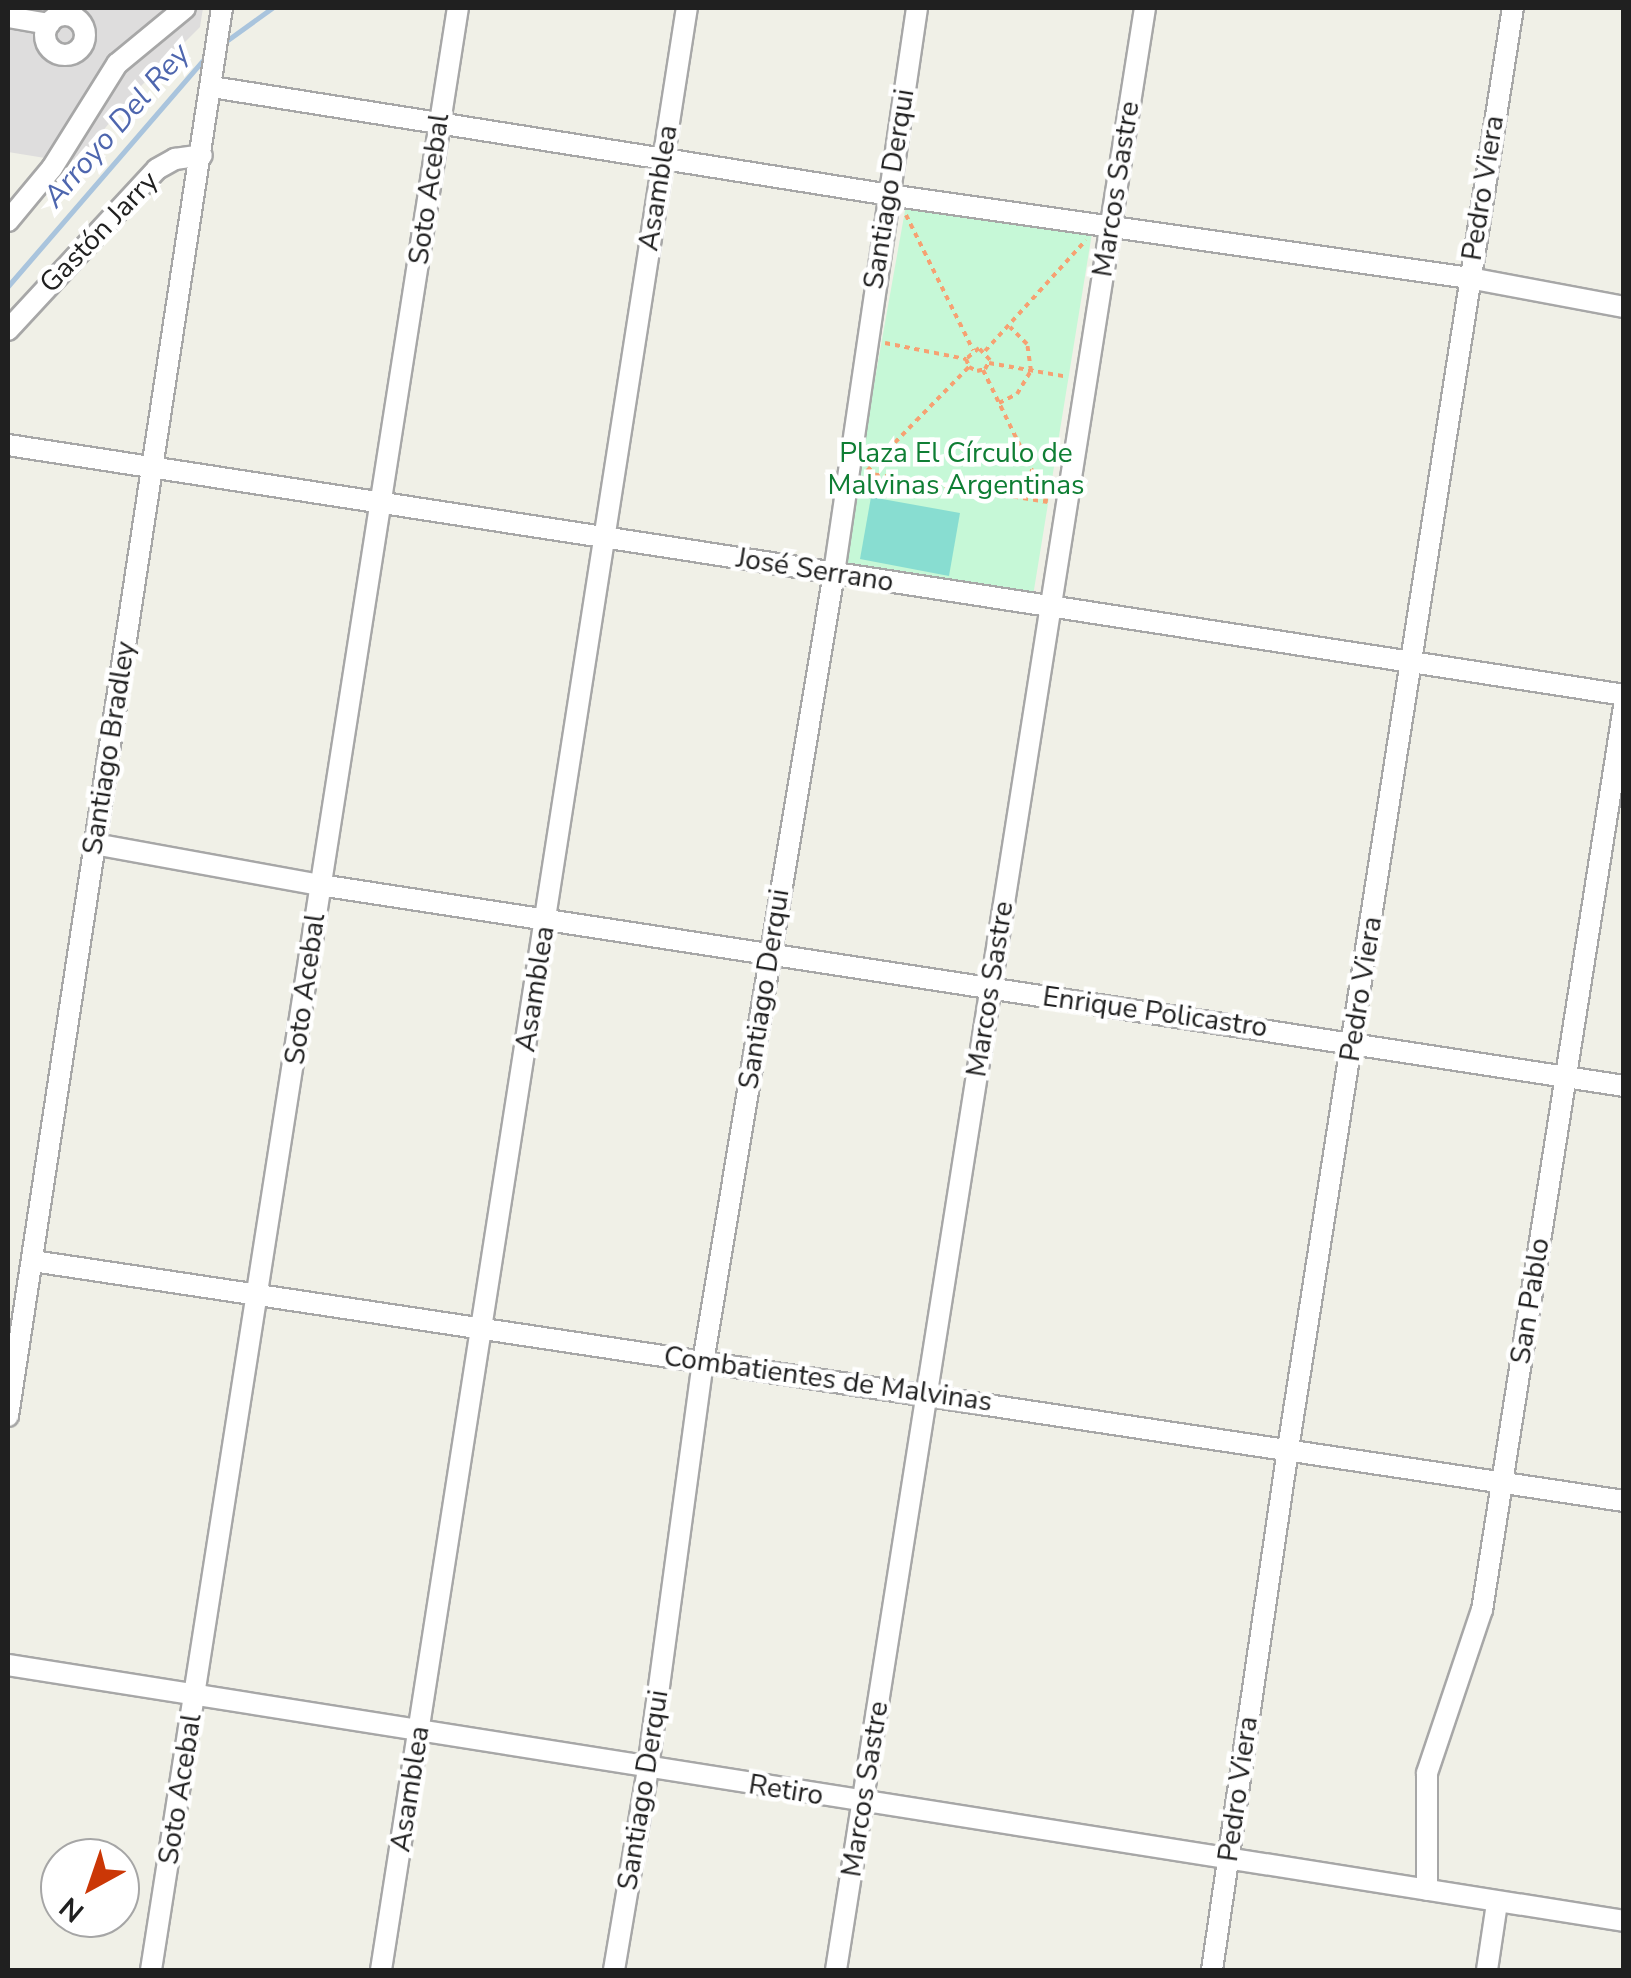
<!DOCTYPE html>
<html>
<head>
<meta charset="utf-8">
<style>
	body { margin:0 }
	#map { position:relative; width:1631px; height:1978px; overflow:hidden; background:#f0f0e7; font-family:"Nunito Sans",sans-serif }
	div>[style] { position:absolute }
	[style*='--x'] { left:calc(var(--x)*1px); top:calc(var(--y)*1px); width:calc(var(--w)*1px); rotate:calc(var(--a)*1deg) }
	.residential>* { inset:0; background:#dedddd }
	.park>* { inset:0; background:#c6f8d7 }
	.pitch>* { inset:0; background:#88ddd1 }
	.stream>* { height:5px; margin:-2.5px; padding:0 2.5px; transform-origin:2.5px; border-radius:2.5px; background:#a9c4dd }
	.path>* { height:4px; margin-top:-2px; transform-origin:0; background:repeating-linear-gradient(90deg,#f6a172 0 5px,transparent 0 10px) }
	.roads { filter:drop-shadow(2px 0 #a7a7a7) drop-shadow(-2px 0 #a7a7a7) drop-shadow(0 2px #a7a7a7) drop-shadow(0 -2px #a7a7a7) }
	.street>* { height:20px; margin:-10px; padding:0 10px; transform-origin:10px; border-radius:10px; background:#fff }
	.street>.ring { margin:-10px; padding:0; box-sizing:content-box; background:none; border:20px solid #fff; border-radius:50% }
	span { translate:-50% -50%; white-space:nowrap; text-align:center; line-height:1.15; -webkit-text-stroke:9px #fff; paint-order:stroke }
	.street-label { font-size:28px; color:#202020 }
	.park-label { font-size:28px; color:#0f7e34 }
	.water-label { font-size:30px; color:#4e66ae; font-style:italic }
	.frame { position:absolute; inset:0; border:10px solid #202020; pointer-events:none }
	.north { position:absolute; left:40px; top:1838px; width:100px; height:100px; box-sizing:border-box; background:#fff; border:2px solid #a6a6a6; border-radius:50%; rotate:220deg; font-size:28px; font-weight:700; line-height:40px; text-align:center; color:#202020 }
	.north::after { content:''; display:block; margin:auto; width:35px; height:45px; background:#cb3706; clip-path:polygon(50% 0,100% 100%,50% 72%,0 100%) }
</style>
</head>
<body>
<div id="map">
	<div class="residential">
		<div style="clip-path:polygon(8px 8px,203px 8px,200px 27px,136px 91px,76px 163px,8px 152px)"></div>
	</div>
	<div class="park">
		<div style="clip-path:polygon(906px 205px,1092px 233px,1033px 596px,842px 564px)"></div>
	</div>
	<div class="pitch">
		<div style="clip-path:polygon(871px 497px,960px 513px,949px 576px,860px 559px)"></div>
	</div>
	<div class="stream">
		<div style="--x:222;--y:44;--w:62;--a:-35.8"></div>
		<div style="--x:8;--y:286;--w:308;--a:-49.2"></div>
	</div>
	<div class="path">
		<div style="--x:906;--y:215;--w:151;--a:63.6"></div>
		<div style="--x:885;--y:343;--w:83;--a:11.2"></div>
		<div style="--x:966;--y:359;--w:9;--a:69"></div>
		<div style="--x:969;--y:367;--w:9;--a:27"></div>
		<div style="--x:977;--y:371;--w:8;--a:-14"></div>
		<div style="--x:985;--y:369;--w:10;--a:-61"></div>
		<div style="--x:990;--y:360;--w:16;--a:-133"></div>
		<div style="--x:979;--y:348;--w:17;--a:140"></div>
		<div style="--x:985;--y:351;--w:150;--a:-47.7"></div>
		<div style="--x:989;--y:363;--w:80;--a:10"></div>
		<div style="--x:983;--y:370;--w:146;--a:64"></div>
		<div style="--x:999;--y:403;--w:20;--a:-27"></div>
		<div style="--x:1017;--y:394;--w:27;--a:-59"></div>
		<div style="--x:1031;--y:371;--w:27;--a:-98"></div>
		<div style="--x:1027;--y:344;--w:24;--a:-135"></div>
		<div style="--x:867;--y:471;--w:146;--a:-45.6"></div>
		<div style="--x:865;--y:473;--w:185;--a:9"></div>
	</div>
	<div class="roads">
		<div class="street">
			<div class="ring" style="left:45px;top:15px;width:20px;height:20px"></div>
			<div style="--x:8;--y:17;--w:42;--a:9.7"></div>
			<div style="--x:212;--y:87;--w:693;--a:9.05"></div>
			<div style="--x:896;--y:196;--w:579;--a:8.14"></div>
			<div style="--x:1469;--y:278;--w:158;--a:10.6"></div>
			<div style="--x:8;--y:221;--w:69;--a:-50.3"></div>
			<div style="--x:52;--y:168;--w:123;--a:-58"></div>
			<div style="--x:117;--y:64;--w:88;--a:-39.5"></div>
			<div style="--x:8;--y:330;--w:219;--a:-47.2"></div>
			<div style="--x:157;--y:169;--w:21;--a:-29"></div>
			<div style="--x:175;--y:159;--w:27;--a:-8"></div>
			<div style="--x:8;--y:445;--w:1635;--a:8.79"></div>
			<div style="--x:94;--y:844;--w:230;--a:10.3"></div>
			<div style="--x:320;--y:885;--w:1319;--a:8.76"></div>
			<div style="--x:33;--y:1261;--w:1609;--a:8.58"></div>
			<div style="--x:8;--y:1416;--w:1424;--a:-81.36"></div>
			<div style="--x:8;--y:1665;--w:1636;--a:9"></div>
			<div style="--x:1427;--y:1890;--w:117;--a:-90"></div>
			<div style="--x:1427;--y:1773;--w:172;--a:-71.4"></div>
			<div style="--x:1482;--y:1610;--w:915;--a:-81.07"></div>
			<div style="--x:151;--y:1970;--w:1986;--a:-81.11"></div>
			<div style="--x:381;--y:1970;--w:1986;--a:-81.14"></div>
			<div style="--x:614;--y:1970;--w:205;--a:-80.4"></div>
			<div style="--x:648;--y:1768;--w:410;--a:-82.3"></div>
			<div style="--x:703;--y:1362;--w:800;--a:-80.57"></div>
			<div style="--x:834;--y:573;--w:571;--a:-81.64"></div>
			<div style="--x:836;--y:1970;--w:1986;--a:-81.05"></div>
			<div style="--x:1212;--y:1970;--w:527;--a:-81.7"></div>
			<div style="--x:1288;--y:1449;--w:1458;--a:-81.13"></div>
			<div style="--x:1487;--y:1970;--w:68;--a:-81.5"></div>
		</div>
	</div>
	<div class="street-label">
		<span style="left:658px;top:188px;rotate:-81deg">Asamblea</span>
		<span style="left:1483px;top:188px;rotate:-81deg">Pedro Viera</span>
		<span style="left:429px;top:189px;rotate:-82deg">Soto Acebal</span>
		<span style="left:889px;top:189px;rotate:-81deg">Santiago Derqui</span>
		<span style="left:1116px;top:189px;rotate:-81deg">Marcos Sastre</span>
		<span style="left:99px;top:232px;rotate:-46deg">Gastón Jarry</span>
		<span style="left:815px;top:570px;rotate:9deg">José Serrano</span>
		<span style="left:109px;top:748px;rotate:-81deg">Santiago Bradley</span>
		<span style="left:305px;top:989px;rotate:-82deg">Soto Acebal</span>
		<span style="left:535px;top:989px;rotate:-81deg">Asamblea</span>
		<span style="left:764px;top:989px;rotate:-81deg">Santiago Derqui</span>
		<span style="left:990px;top:989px;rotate:-81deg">Marcos Sastre</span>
		<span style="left:1361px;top:989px;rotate:-81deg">Pedro Viera</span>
		<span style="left:1155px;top:1012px;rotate:8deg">Enrique Policastro</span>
		<span style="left:1530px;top:1301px;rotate:-81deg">San Pablo</span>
		<span style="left:828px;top:1379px;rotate:8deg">Combatientes de Malvinas</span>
		<span style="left:180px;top:1789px;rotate:-81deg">Soto Acebal</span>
		<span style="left:410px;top:1789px;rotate:-81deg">Asamblea</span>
		<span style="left:865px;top:1789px;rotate:-81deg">Marcos Sastre</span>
		<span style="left:1238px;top:1789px;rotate:-82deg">Pedro Viera</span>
		<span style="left:643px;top:1790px;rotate:-81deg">Santiago Derqui</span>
		<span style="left:786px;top:1790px;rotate:9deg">Retiro</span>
	</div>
	<div class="park-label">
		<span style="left:956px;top:469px">Plaza El Círculo de<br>Malvinas Argentinas</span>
	</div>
	<div class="water-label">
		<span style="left:117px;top:126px;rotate:-49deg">Arroyo Del Rey</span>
	</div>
	<div class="frame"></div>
	<div class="north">N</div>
</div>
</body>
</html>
